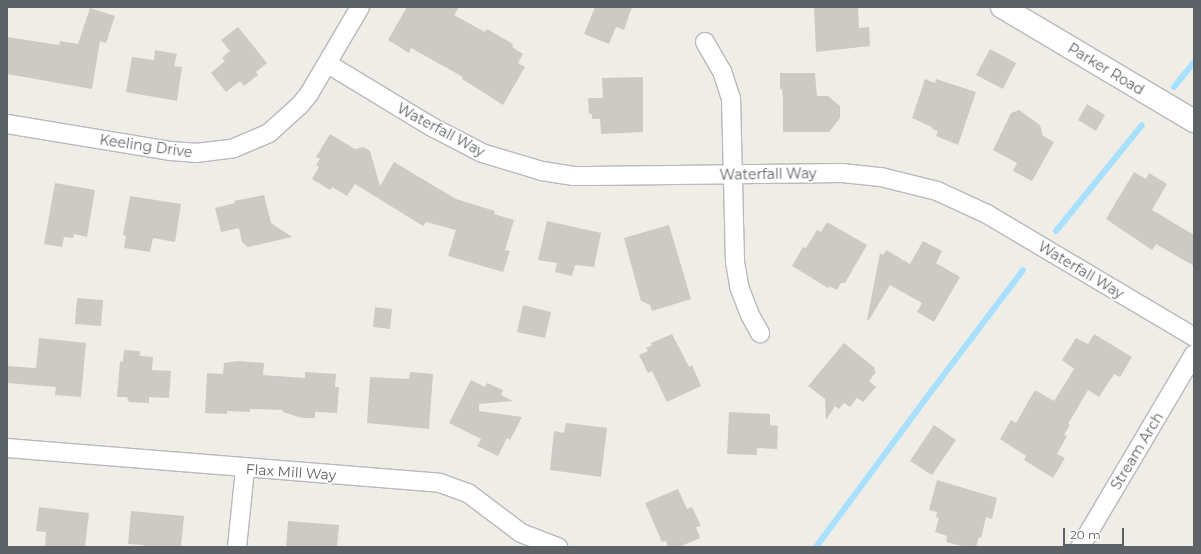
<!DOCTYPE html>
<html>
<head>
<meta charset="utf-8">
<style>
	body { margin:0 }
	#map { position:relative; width:1201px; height:554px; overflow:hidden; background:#f0ede6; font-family:Montserrat,sans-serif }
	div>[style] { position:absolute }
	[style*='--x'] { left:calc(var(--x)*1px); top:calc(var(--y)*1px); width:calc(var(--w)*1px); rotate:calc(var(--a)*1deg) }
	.stream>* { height:6px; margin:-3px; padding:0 3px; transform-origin:3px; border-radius:3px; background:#a7e1ff }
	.building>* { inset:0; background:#cdc9c5 }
	.roads { filter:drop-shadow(1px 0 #b6b9bd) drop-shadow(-1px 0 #b6b9bd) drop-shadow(0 1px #b6b9bd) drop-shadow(0 -1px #b6b9bd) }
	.minor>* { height:18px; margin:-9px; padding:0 9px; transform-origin:9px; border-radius:9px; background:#fff }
	.tertiary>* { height:22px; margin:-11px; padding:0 11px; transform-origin:11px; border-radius:11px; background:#fff }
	span { translate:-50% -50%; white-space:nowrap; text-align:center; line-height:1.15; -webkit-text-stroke:3.5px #fff; paint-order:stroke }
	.street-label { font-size:14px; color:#5d6266 }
	.frame { position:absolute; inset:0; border:8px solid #5d6266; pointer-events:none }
	.scale { position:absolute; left:1063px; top:528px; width:61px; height:18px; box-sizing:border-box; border:2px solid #5d6266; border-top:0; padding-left:5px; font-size:12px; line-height:14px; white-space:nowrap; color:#5d6266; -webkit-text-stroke:3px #fff; paint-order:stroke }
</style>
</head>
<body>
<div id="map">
	<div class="stream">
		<div style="--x:1174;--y:87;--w:32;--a:-51"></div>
		<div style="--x:1056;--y:231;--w:136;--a:-50.9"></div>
		<div style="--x:816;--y:547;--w:187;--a:-53.5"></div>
		<div style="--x:927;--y:397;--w:159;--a:-52.9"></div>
	</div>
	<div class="building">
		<div style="clip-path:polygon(407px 7px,459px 7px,454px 15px,485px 32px,487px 29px,513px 44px,512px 47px,523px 54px,518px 63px,525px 67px,503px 105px,462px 79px,463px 77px,411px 48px,409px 53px,388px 40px)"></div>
		<div style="clip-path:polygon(595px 7px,632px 7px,624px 30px,616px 27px,609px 44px,584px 34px)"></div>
		<div style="clip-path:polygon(814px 7px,858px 7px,859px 28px,869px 27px,870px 46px,816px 52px)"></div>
		<div style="clip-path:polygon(90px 8px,115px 16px,106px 43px,100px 41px,92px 89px,7px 74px,7px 37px,59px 45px,60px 41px,78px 44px)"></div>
		<div style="clip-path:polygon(238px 27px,267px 63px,256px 72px,258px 75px,244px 86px,240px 81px,226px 92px,211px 73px,225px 61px,222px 58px,230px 51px,221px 40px)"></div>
		<div style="clip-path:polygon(990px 49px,1016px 63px,1003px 89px,976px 75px)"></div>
		<div style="clip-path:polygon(155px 50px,177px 54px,174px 66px,182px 67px,177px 101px,126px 92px,132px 57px,154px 60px)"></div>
		<div style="clip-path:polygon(780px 73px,815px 73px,817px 96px,828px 96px,840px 106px,840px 118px,829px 132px,783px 132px,783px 100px,782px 89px,780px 89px)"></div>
		<div style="clip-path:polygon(643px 77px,643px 132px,601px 134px,600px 119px,592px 119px,592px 114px,589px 114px,588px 98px,603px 98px,602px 78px)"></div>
		<div style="clip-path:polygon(925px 79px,935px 83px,936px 79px,976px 92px,958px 145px,936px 136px,938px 131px,932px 129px,932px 127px,912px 118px)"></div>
		<div style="clip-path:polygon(1087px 104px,1105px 115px,1096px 131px,1078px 120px)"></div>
		<div style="clip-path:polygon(1019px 110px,1040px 125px,1043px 136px,1054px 142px,1032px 181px,1013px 171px,1017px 163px,993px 150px,1011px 113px)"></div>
		<div style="clip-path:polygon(330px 134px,355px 149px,364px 147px,370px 151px,380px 186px,394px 162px,456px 199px,495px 211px,494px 214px,514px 220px,505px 250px,510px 251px,503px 272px,448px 256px,456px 230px,426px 222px,423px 226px,355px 184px,347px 196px,332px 187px,330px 190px,312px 179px,319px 167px,316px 165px,320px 159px,316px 157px)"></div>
		<div style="clip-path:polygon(1134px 172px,1146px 179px,1149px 173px,1167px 184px,1152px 210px,1194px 235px,1194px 266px,1156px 244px,1152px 250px,1106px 219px)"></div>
		<div style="clip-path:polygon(55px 183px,95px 190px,87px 237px,74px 234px,73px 238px,64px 237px,62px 247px,44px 244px)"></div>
		<div style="clip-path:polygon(264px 195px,271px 223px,292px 237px,248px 247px,242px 242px,239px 228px,221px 232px,215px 208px,235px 203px,234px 201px)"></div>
		<div style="clip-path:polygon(130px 196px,181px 204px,175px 242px,153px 238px,150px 252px,124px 248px,126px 236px,123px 235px)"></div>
		<div style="clip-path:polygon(547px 221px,601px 233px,594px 267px,575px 265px,572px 276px,555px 272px,557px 263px,538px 260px)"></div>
		<div style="clip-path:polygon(827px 222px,867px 245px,845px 283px,841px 283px,837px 290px,829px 286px,828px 288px,792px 266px,803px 247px,806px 248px,817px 230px,821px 232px)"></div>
		<div style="clip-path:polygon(669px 225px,691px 299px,652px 311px,650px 305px,641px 301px,624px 238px)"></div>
		<div style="clip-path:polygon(923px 241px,942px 251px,936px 263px,960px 277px,934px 322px,917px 312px,922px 303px,890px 285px,869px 320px,867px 320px,880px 253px,883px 255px,886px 250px,910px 264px)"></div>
		<div style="clip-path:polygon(77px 298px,103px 300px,101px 326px,75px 324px)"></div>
		<div style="clip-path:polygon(523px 305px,551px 312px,545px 338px,517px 332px)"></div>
		<div style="clip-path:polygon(375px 307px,392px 309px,390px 329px,373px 327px)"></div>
		<div style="clip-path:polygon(672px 334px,689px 367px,692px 365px,701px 386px,667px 402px,652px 371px,648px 373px,639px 355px,648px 351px,646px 348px,652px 345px,651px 343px)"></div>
		<div style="clip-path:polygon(1094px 334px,1132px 357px,1120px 377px,1114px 374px,1099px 397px,1088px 390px,1068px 424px,1070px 425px,1064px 435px,1067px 436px,1057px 454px,1065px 458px,1053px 478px,1024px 460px,1026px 456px,1000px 439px,1011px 420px,1016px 423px,1035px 390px,1054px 401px,1074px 369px,1062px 360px,1076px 338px,1088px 344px)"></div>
		<div style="clip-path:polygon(39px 338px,86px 343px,81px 397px,55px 395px,56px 387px,7px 383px,7px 366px,36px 368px)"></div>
		<div style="clip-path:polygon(844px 343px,875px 368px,874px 370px,876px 372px,869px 381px,876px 387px,863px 402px,857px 398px,850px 407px,844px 403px,839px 409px,835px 406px,826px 420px,825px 399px,808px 386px)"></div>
		<div style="clip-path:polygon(124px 350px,140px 351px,140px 356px,153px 357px,152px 370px,171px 371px,169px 398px,149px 397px,149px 403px,129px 402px,127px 397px,117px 397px,120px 361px,123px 362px)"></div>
		<div style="clip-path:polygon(238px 361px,264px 363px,263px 375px,305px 378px,305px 372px,336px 374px,335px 387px,339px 387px,337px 413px,315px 412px,315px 418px,302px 418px,283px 412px,283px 410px,250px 409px,250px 412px,227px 411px,227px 414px,205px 413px,207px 373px,223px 374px,224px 363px)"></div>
		<div style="clip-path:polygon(410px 372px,433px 374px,429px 429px,367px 423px,370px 377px,409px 379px)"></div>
		<div style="clip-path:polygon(471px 380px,485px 387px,487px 383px,503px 390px,501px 395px,513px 401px,479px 404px,479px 411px,522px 417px,510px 440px,507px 438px,498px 456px,477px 446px,481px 439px,449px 423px)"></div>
		<div style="clip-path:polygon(729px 412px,770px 414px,770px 425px,778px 426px,777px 449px,757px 448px,757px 455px,727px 454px)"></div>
		<div style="clip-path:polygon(566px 423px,607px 428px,601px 477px,550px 470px,554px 431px,564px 433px)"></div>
		<div style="clip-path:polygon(934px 425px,956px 440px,932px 475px,910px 461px)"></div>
		<div style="clip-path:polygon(937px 480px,997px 498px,992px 519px,986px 517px,981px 538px,979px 537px,976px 547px,965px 547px,946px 542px,947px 536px,935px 532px,939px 518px,936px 517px,937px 512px,929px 510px)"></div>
		<div style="clip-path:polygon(678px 489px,687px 509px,692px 507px,701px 526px,696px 527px,700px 538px,679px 547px,668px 547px,666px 541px,662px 542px,645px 503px)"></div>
		<div style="clip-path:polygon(39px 507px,89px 513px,85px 547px,45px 547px,46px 532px,36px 531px)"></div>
		<div style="clip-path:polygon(131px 511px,184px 516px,181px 547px,143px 547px,144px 545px,128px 544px)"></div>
		<div style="clip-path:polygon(288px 521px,339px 525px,337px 547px,286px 547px)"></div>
	</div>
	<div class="roads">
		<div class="minor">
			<div style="--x:705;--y:42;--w:34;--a:60"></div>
			<div style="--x:722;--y:71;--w:28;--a:72"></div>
			<div style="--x:731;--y:98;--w:164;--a:88.6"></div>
			<div style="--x:735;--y:262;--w:27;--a:80"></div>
			<div style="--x:740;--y:289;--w:28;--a:69"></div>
			<div style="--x:750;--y:315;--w:21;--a:61"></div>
			<div style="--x:328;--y:64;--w:122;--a:31.2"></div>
			<div style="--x:432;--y:127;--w:56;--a:27.5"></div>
			<div style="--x:482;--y:153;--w:63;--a:16.7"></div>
			<div style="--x:542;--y:171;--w:32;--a:9"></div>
			<div style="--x:574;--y:176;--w:15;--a:0"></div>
			<div style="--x:589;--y:176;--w:253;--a:-0.7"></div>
			<div style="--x:842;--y:173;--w:39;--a:6"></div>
			<div style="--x:881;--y:177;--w:58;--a:14"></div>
			<div style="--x:937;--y:191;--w:55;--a:24.7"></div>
			<div style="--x:987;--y:214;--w:241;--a:30.7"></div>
			<div style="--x:7;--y:124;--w:165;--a:9.4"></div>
			<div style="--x:170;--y:151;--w:26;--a:4"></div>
			<div style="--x:196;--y:153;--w:38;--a:-7"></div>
			<div style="--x:234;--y:148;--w:38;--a:-23"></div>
			<div style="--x:269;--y:133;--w:42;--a:-42.1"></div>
			<div style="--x:300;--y:105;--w:14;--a:-51"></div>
			<div style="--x:309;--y:94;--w:101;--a:-59.6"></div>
			<div style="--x:7;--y:448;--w:434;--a:4.6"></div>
			<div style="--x:440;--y:483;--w:30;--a:20"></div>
			<div style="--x:468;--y:493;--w:66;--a:37"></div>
			<div style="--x:521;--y:533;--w:40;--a:21"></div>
			<div style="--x:237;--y:547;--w:78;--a:-84.1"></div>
			<div style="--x:1080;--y:547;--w:224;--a:-59.4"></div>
		</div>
		<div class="tertiary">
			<div style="--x:1002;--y:7;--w:223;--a:30.7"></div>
		</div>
	</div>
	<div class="street-label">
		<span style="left:1106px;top:69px;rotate:31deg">Parker Road</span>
		<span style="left:441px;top:130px;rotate:28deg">Waterfall Way</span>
		<span style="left:146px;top:146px;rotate:8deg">Keeling Drive</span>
		<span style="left:768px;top:174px;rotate:-1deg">Waterfall Way</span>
		<span style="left:1081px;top:270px;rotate:31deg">Waterfall Way</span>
		<span style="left:1137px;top:451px;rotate:-59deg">Stream Arch</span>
		<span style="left:291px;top:472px;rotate:4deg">Flax Mill Way</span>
	</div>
	<div class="frame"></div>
	<div class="scale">20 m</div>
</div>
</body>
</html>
